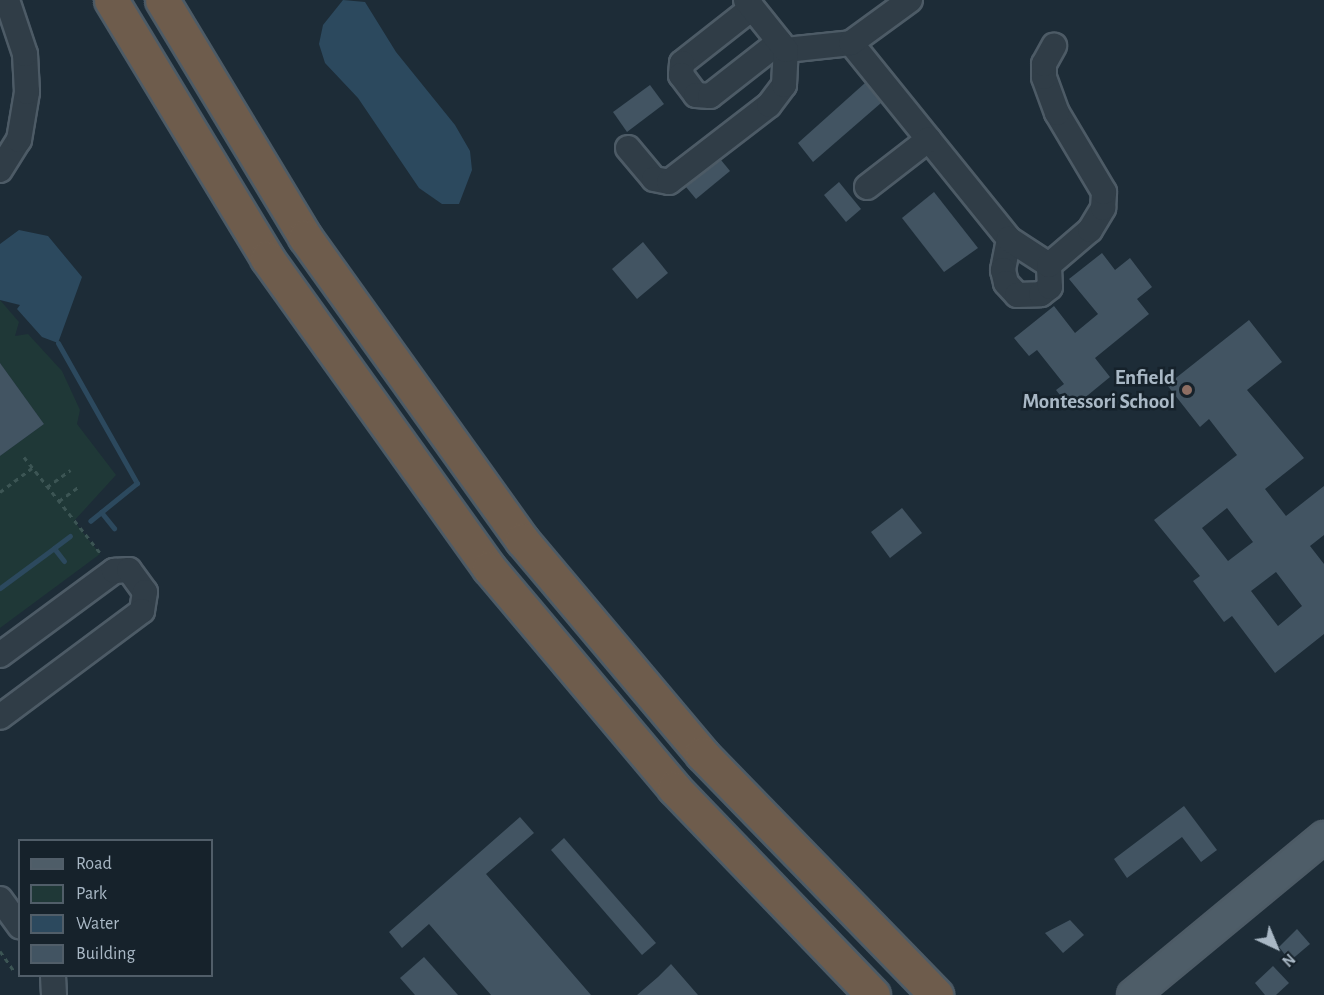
<!DOCTYPE html>
<html>
<head>
<meta charset="utf-8">
<style>
	body { margin:0 }
	#map { position:relative; width:1324px; height:995px; overflow:hidden; background:#1d2c37; font-family:"Alegreya Sans",sans-serif }
	div>[style] { position:absolute }
	[style*='--x'] { left:calc(var(--x)*1px); top:calc(var(--y)*1px); width:calc(var(--w)*1px); rotate:calc(var(--a)*1deg) }
	.green>* { inset:0; background:#1f3837 }
	.water>* { inset:0; background:#2c495e }
	.stream>* { height:5px; margin:-2.5px; padding:0 2.5px; transform-origin:2.5px; border-radius:2.5px; background:#2c495e }
	.building>* { inset:0; background:#425462 }
	.path>* { height:3px; margin-top:-1.5px; transform-origin:0; background:repeating-linear-gradient(90deg,#3c5554 0 4.5px,transparent 0 9px) }
	.roads { filter:drop-shadow(2px 0 #4d5b66) drop-shadow(-2px 0 #4d5b66) drop-shadow(0 2px #4d5b66) drop-shadow(0 -2px #4d5b66) }
	.minor>* { height:24px; margin:-12px; padding:0 12px; transform-origin:12px; border-radius:12px; background:#303d47 }
	.major>* { height:30px; margin:-15px; padding:0 15px; transform-origin:15px; border-radius:15px; background:#4e5d68 }
	.highway>* { height:33px; margin:-16.5px; padding:0 16.5px; transform-origin:16.5px; border-radius:16.5px; background:#6e5c4c }
	.dots>* { width:16px; height:16px; translate:-50% -50%; box-sizing:border-box; border:3px solid #16222b; border-radius:50% }
	span { translate:-50% -50%; white-space:nowrap; text-align:center; line-height:1.15; -webkit-text-stroke:5px #16222b; paint-order:stroke }
	.poi-label { font-size:21px; color:#a9b8c5; font-weight:700 }
	.right { translate:-100% -50%; text-align:right }
	.legend { position:absolute; left:18px; top:839px; width:195px; height:138px; box-sizing:border-box; background:#16222b; border:2px solid #515e69; margin:0; padding:8px 10px; list-style:none; font-size:18px; color:#a9b8c5 }
	.legend li { display:flex; align-items:center; gap:12px; height:30px }
	.legend b { width:30px; border:2px solid #515e69 }
	.north { position:absolute; left:1246px; top:917px; width:60px; height:60px; -webkit-text-stroke:4px #16222b; paint-order:stroke; rotate:136deg; font-size:16px; font-weight:700; line-height:24px; text-align:center; color:#a9b8c5 }
	.north::after { content:''; display:block; margin:auto; width:21px; height:27px; background:#a9b8c5; clip-path:polygon(50% 0,100% 100%,50% 72%,0 100%) }
</style>
</head>
<body>
<div id="map">
	<div class="green">
		<div style="clip-path:polygon(0 300px,19px 322px,15px 336px,28px 334px,62px 371px,80px 410px,77px 424px,116px 475px,74px 521px,100px 554px,0 628px,0 456px,44px 424px,0 363px)"></div>
	</div>
	<div class="water">
		<div style="clip-path:polygon(343px 0,365px 2px,396px 52px,455px 125px,470px 151px,472px 170px,459px 204px,442px 204px,419px 188px,358px 98px,325px 63px,319px 44px,323px 25px)"></div>
		<div style="clip-path:polygon(19px 230px,48px 236px,82px 277px,58px 343px,42px 337px,17px 309px,20px 305px,0 300px,0 244px)"></div>
	</div>
	<div class="stream">
		<div style="--x:58;--y:343;--w:161;--a:60.6"></div>
		<div style="--x:137;--y:483;--w:60;--a:141"></div>
		<div style="--x:101;--y:512;--w:21;--a:51"></div>
		<div style="--x:64;--y:561;--w:16;--a:-128"></div>
		<div style="--x:54;--y:548;--w:20;--a:-37"></div>
		<div style="--x:0;--y:588;--w:67;--a:-36.5"></div>
	</div>
	<div class="building">
		<div style="clip-path:polygon(865px 83px,881px 103px,813px 162px,798px 143px)"></div>
		<div style="clip-path:polygon(650px 85px,664px 104px,627px 132px,613px 112px)"></div>
		<div style="clip-path:polygon(721px 160px,730px 171px,696px 199px,686px 187px)"></div>
		<div style="clip-path:polygon(839px 182px,861px 209px,846px 222px,824px 195px)"></div>
		<div style="clip-path:polygon(934px 192px,978px 248px,944px 272px,902px 218px)"></div>
		<div style="clip-path:polygon(643px 242px,668px 273px,637px 299px,612px 269px)"></div>
		<div style="clip-path:polygon(1102px 253px,1115px 270px,1130px 258px,1152px 287px,1137px 299px,1149px 314px,1095px 358px,1110px 377px,1071px 409px,1056px 390px,1064px 384px,1037px 350px,1029px 356px,1014px 338px,1054px 306px,1075px 333px,1098px 314px,1069px 279px)"></div>
		<div style="clip-path:polygon(evenodd,1249px 320px,1282px 362px,1247px 390px,1304px 458px,1265px 489px,1286px 516px,1324px 486px,1324px 535px,1310px 546px,1324px 564px,1324px 634px,1275px 673px,1232px 616px,1224px 622px,1193px 581px,1200px 576px,1154px 520px,1237px 455px,1209px 419px,1200px 427px,1167px 385px,1249px 320px,1227px 508px,1253px 542px,1228px 561px,1202px 528px,1227px 508px,1249px 320px,1276px 572px,1302px 606px,1278px 626px,1251px 591px,1276px 572px)"></div>
		<div style="clip-path:polygon(0 363px,44px 424px,0 456px)"></div>
		<div style="clip-path:polygon(902px 508px,922px 533px,890px 558px,871px 532px)"></div>
		<div style="clip-path:polygon(1184px 806px,1217px 850px,1201px 862px,1182px 837px,1127px 878px,1114px 859px)"></div>
		<div style="clip-path:polygon(520px 817px,534px 833px,486px 874px,591px 995px,491px 995px,429px 924px,402px 948px,389px 932px)"></div>
		<div style="clip-path:polygon(564px 838px,656px 943px,642px 955px,551px 850px)"></div>
		<div style="clip-path:polygon(1070px 920px,1084px 935px,1063px 953px,1045px 933px)"></div>
		<div style="clip-path:polygon(1297px 929px,1310px 944px,1290px 961px,1279px 947px)"></div>
		<div style="clip-path:polygon(424px 957px,458px 995px,415px 995px,400px 978px)"></div>
		<div style="clip-path:polygon(671px 964px,698px 995px,637px 995px,658px 977px)"></div>
		<div style="clip-path:polygon(1273px 966px,1289px 983px,1276px 995px,1265px 995px,1255px 983px)"></div>
	</div>
	<div class="path">
		<div style="--x:24;--y:457;--w:125;--a:51.5"></div>
		<div style="--x:47;--y:487;--w:29;--a:-36"></div>
		<div style="--x:0;--y:492;--w:40;--a:-37"></div>
		<div style="--x:59;--y:501;--w:26;--a:-36"></div>
		<div style="--x:0;--y:951;--w:24;--a:55"></div>
	</div>
	<div class="roads">
		<div class="minor">
			<div style="--x:752;--y:8;--w:89;--a:141.8"></div>
			<div style="--x:682;--y:63;--w:12;--a:95"></div>
			<div style="--x:681;--y:75;--w:25;--a:53"></div>
			<div style="--x:696;--y:95;--w:14;--a:4"></div>
			<div style="--x:710;--y:96;--w:88;--a:-38"></div>
			<div style="--x:851;--y:43;--w:252;--a:51.1"></div>
			<div style="--x:1009;--y:239;--w:32;--a:101"></div>
			<div style="--x:1003;--y:270;--w:13;--a:77"></div>
			<div style="--x:1006;--y:283;--w:16;--a:47"></div>
			<div style="--x:1017;--y:295;--w:24;--a:-2"></div>
			<div style="--x:1041;--y:294;--w:11;--a:-38"></div>
			<div style="--x:1050;--y:287;--w:22;--a:-93"></div>
			<div style="--x:1049;--y:265;--w:48;--a:-147"></div>
			<div style="--x:786;--y:50;--w:65;--a:-6.1"></div>
			<div style="--x:851;--y:43;--w:73;--a:-36.1"></div>
			<div style="--x:628;--y:148;--w:40;--a:50"></div>
			<div style="--x:654;--y:179;--w:15;--a:11"></div>
			<div style="--x:669;--y:182;--w:126;--a:-37.6"></div>
			<div style="--x:769;--y:105;--w:25;--a:-53"></div>
			<div style="--x:784;--y:85;--w:35;--a:-87"></div>
			<div style="--x:786;--y:50;--w:64;--a:-128.7"></div>
			<div style="--x:0;--y:170;--w:36;--a:-58"></div>
			<div style="--x:19;--y:140;--w:49;--a:-80.5"></div>
			<div style="--x:27;--y:92;--w:38;--a:-93"></div>
			<div style="--x:25;--y:54;--w:57;--a:-108.4"></div>
			<div style="--x:867;--y:187;--w:78;--a:-37.7"></div>
			<div style="--x:1049;--y:265;--w:54;--a:-40.5"></div>
			<div style="--x:1090;--y:230;--w:26;--a:-59"></div>
			<div style="--x:1103;--y:208;--w:16;--a:-86"></div>
			<div style="--x:1104;--y:192;--w:92;--a:-120.7"></div>
			<div style="--x:1057;--y:113;--w:38;--a:-110"></div>
			<div style="--x:1044;--y:77;--w:13;--a:-90"></div>
			<div style="--x:1044;--y:64;--w:21;--a:-61"></div>
			<div style="--x:0;--y:655;--w:142;--a:-36.4"></div>
			<div style="--x:114;--y:571;--w:15;--a:-4"></div>
			<div style="--x:129;--y:570;--w:27;--a:54"></div>
			<div style="--x:145;--y:592;--w:19;--a:99"></div>
			<div style="--x:142;--y:611;--w:177;--a:143.3"></div>
			<div style="--x:0;--y:899;--w:34;--a:54"></div>
			<div style="--x:53;--y:976;--w:19;--a:87"></div>
		</div>
		<div class="major">
			<div style="--x:1133;--y:995;--w:248;--a:-39.6"></div>
		</div>
		<div class="highway">
			<div style="--x:111;--y:0;--w:301;--a:58.8"></div>
			<div style="--x:267;--y:258;--w:381;--a:54.4"></div>
			<div style="--x:489;--y:568;--w:287;--a:49.9"></div>
			<div style="--x:674;--y:788;--w:287;--a:46.1"></div>
			<div style="--x:162;--y:0;--w:277;--a:58.9"></div>
			<div style="--x:305;--y:237;--w:373;--a:54.4"></div>
			<div style="--x:522;--y:540;--w:280;--a:49.9"></div>
			<div style="--x:702;--y:754;--w:336;--a:45.8"></div>
		</div>
	</div>
	<div class="dots">
		<div style="left:1187px;top:390px;background:#8d6e63"></div>
	</div>
	<div class="poi-label">
		<span class="right" style="left:1175px;top:390px">Enfield<br>Montessori School</span>
	</div>
	<ul class="legend">
	<li><b style="height:8px;background:#4e5d68"></b>Road</li>
	<li><b style="height:16px;background:#1f3837"></b>Park</li>
	<li><b style="height:16px;background:#2c495e"></b>Water</li>
	<li><b style="height:16px;background:#425462"></b>Building</li>
	</ul>
	<div class="north">N</div>
</div>
</body>
</html>
